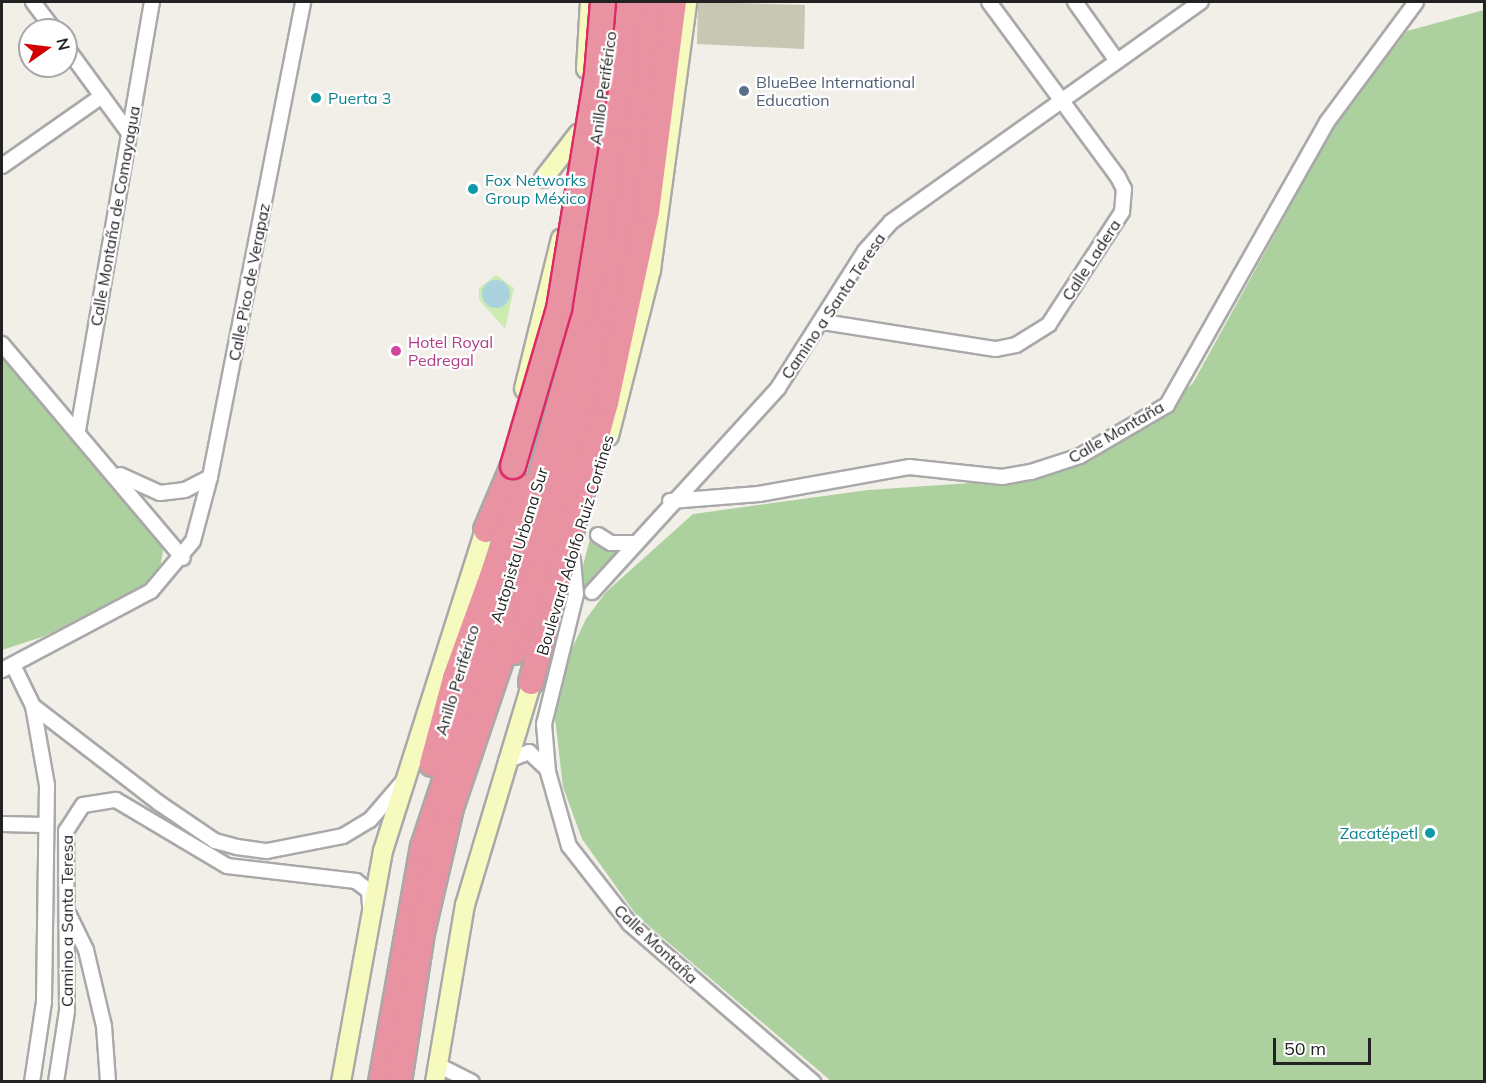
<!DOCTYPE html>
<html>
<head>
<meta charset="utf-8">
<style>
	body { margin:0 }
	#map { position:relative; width:1486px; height:1083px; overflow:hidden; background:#f2efe9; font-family:Mulish,sans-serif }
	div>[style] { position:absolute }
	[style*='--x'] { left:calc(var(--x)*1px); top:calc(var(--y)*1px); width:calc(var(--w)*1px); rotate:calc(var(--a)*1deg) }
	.construction>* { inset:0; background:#c7c7b4 }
	.grass>* { inset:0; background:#cdebb0 }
	.forest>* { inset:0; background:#add19e }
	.water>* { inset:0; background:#aad3df }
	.round { border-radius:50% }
	.roads { filter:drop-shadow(2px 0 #a9a9a9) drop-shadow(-2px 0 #a9a9a9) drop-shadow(0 2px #a9a9a9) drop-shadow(0 -2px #a9a9a9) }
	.street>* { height:14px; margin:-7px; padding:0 7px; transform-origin:7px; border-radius:7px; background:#fff }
	.secondary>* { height:18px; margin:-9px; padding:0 9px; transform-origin:9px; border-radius:9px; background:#f7fabf }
	.highway>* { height:24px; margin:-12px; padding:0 12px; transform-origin:12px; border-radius:12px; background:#e892a2 }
	.bridges { filter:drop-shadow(2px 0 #dc2a67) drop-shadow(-2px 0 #dc2a67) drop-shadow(0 2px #dc2a67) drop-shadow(0 -2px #dc2a67) }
	.highway-bridge>* { height:24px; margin:-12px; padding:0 12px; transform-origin:12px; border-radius:12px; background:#e892a2 }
	.dots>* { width:16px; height:16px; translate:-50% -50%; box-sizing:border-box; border:3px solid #fff; border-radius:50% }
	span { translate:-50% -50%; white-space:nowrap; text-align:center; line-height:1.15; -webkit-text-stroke:4.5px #fff; paint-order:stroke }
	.service-label { font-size:16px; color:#4e5e75 }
	.left { translate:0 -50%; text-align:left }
	.street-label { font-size:16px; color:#222 }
	.culture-label { font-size:16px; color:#0d838f }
	.right { translate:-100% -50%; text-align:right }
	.hotel-label { font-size:16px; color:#b23c85 }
	.frame { position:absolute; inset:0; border:3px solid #222; pointer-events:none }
	.north { position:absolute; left:18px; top:18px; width:60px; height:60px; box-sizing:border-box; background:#fff; border:2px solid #a7a7a7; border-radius:50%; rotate:76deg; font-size:16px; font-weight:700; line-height:24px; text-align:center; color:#222 }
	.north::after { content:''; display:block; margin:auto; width:21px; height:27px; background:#d40000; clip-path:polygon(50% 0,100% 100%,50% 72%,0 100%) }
	.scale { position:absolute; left:1273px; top:1038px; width:98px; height:27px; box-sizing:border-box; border:3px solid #222; border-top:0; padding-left:8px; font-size:18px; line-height:21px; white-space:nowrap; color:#222; -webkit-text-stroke:4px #fff; paint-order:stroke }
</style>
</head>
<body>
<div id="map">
	<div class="construction">
		<div style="clip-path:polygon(698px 2px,805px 5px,804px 49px,697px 44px)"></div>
	</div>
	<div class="grass">
		<div style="clip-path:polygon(496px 275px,514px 288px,505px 329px,479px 300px,479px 288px)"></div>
	</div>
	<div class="forest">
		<div style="clip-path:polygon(1484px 10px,1484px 1081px,831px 1081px,637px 916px,582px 839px,563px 787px,555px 718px,564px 665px,586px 619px,606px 592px,693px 514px,868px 490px,1028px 479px,1087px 461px,1154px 421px,1193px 383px,1335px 125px,1407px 31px)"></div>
		<div style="clip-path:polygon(2px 356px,73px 433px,162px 543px,163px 551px,160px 568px,143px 586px,45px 636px,2px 650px)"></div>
		<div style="clip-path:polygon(591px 535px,603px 547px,620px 550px,584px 589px,579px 581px)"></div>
	</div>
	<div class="water">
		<div class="round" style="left:482px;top:280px;width:28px;height:28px"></div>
	</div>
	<div class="roads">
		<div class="street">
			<div style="--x:33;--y:2;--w:35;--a:53"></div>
			<div style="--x:1075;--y:2;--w:72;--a:54.6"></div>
			<div style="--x:66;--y:47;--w:107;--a:53.8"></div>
			<div style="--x:2;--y:166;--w:122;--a:-35"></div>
			<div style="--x:823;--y:322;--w:175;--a:8.9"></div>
			<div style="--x:996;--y:349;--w:20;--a:-11"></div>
			<div style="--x:1016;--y:345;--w:39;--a:-32"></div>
			<div style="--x:1049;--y:324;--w:134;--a:-56.9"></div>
			<div style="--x:1122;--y:212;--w:23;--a:-85"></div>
			<div style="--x:1124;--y:189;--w:13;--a:-117"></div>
			<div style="--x:1118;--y:177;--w:217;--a:-126.4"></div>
			<div style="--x:2;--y:344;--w:280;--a:49.8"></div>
			<div style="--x:78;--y:430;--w:434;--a:-80.2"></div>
			<div style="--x:120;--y:475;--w:44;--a:24.2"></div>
			<div style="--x:160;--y:493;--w:25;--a:-7"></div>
			<div style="--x:185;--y:490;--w:28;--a:-27"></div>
			<div style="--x:670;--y:501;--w:89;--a:-4.5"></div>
			<div style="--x:759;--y:494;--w:152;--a:-10.2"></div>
			<div style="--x:909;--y:467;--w:94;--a:6.1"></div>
			<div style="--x:1002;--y:477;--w:29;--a:-10"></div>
			<div style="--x:1031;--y:472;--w:52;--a:-18.1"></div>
			<div style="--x:1080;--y:456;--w:101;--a:-30.4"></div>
			<div style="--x:1167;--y:405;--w:325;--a:-60.5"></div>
			<div style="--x:1327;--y:122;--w:149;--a:-53.4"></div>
			<div style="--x:598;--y:535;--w:15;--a:32"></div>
			<div style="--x:611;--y:543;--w:24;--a:0"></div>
			<div style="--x:573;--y:560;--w:34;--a:85"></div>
			<div style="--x:576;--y:594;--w:134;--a:103.8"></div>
			<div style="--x:544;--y:724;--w:48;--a:85.2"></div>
			<div style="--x:548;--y:772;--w:77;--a:74.2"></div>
			<div style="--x:569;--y:846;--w:99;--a:52"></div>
			<div style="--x:630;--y:924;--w:242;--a:40.8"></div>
			<div style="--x:592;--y:592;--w:276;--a:-47.6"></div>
			<div style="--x:778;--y:388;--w:162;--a:-57.6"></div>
			<div style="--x:865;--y:251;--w:39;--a:-48"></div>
			<div style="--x:891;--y:222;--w:380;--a:-35.4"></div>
			<div style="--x:13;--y:665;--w:46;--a:64"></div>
			<div style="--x:33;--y:706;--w:80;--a:80"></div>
			<div style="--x:47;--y:785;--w:217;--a:90.8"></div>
			<div style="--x:44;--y:1002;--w:81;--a:98.5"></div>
			<div style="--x:2;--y:670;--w:169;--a:-27.9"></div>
			<div style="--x:151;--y:591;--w:65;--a:-50"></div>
			<div style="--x:193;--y:541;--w:66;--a:-75.1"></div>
			<div style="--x:210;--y:477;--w:484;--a:-78.9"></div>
			<div style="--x:33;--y:706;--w:159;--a:37.6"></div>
			<div style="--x:159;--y:803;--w:68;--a:34.2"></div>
			<div style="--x:215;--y:841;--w:23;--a:15"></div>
			<div style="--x:237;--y:847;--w:30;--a:8"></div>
			<div style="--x:267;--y:851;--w:77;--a:-11.2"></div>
			<div style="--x:343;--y:836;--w:31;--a:-31"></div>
			<div style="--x:370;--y:820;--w:48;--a:-49.3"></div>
			<div style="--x:506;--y:761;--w:25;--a:-21"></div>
			<div style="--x:529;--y:752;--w:25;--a:43"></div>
			<div style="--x:2;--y:824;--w:41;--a:1.4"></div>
			<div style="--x:69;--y:915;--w:39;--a:64"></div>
			<div style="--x:86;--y:950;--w:78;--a:76.7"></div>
			<div style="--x:104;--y:1026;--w:56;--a:85.9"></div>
			<div style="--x:436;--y:1064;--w:40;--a:26.6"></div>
			<div style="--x:56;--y:1082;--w:72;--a:-81.2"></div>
			<div style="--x:67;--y:1011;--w:180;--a:-90.3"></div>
			<div style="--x:66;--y:831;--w:31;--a:-57"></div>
			<div style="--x:83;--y:805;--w:33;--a:-9"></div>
			<div style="--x:116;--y:800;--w:129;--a:30.7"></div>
			<div style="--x:227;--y:866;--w:130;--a:6.6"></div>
			<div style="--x:356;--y:881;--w:16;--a:38"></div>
			<div style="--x:369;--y:891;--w:16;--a:86"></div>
		</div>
		<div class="secondary">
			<div style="--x:586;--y:69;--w:67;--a:-86.6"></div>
			<div style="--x:544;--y:178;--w:56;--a:-52.3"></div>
			<div style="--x:524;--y:389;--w:155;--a:-76.2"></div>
			<div style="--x:609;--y:436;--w:171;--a:-75.8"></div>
			<div style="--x:651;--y:270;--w:270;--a:-82.3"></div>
			<div style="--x:341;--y:1082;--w:235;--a:-79.7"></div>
			<div style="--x:383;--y:851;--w:350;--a:-72.4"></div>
			<div style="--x:435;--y:1082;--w:180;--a:-80.4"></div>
			<div style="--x:465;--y:905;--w:244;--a:-73.3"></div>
		</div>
		<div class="highway">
			<div style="--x:486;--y:530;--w:69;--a:-67.1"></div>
			<div style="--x:514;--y:652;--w:352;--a:-74.5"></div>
			<div style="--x:608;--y:313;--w:314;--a:-81.8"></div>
			<div style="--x:531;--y:682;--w:289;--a:-75"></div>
			<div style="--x:606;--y:403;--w:195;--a:-77.9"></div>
			<div style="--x:647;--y:212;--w:212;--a:-82.7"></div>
			<div style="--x:432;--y:764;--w:89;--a:-75"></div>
			<div style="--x:455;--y:678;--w:203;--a:-70.1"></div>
			<div style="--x:381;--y:1082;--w:239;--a:-79.9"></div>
			<div style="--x:423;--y:847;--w:309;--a:-71.7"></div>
			<div style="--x:520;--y:554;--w:248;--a:-75.1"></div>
			<div style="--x:584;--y:314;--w:193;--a:-80.4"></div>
			<div style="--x:616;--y:124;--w:123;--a:-83.5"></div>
			<div style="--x:399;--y:1082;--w:151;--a:-81.2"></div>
			<div style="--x:422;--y:933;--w:128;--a:-76.9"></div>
			<div style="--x:451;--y:808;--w:187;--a:-71.3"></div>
		</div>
	</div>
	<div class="bridges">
		<div class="highway-bridge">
			<div style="--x:513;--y:466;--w:164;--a:-73.7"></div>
			<div style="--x:559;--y:309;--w:237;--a:-80.8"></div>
			<div style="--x:597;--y:75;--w:73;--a:-85.3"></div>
		</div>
	</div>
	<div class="dots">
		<div style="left:744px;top:91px;background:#5c6f8a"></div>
		<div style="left:316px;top:98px;background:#0f9aa8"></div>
		<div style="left:473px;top:189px;background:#0f9aa8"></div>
		<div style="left:396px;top:351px;background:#d1479c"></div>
		<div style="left:1430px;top:833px;background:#0f9aa8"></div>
	</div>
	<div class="service-label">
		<span class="left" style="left:756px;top:91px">BlueBee International<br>Education</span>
	</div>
	<div class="street-label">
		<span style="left:603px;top:88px;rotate:-82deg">Anillo Periférico</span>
		<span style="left:115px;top:216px;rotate:-80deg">Calle Montaña de Comayagua</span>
		<span style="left:1091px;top:260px;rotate:-57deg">Calle Ladera</span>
		<span style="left:249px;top:282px;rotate:-79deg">Calle Pico de Verapaz</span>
		<span style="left:833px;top:306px;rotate:-56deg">Camino a Santa Teresa</span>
		<span style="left:1116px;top:432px;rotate:-30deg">Calle Montaña</span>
		<span style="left:519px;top:545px;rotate:-73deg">Autopista Urbana Sur</span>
		<span style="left:575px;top:545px;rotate:-73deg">Boulevard Adolfo Ruiz Cortines</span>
		<span style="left:457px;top:680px;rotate:-73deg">Anillo Periférico</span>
		<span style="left:67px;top:921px;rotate:-90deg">Camino a Santa Teresa</span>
		<span style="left:656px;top:944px;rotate:43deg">Calle Montaña</span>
	</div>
	<div class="culture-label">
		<span class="left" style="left:328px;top:98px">Puerta 3</span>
		<span class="left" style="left:485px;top:189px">Fox Networks<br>Group México</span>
		<span class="right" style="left:1418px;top:833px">Zacatépetl</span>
	</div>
	<div class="hotel-label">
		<span class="left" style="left:408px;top:351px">Hotel Royal<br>Pedregal</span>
	</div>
	<div class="frame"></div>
	<div class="north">N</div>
	<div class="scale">50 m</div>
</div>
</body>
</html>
